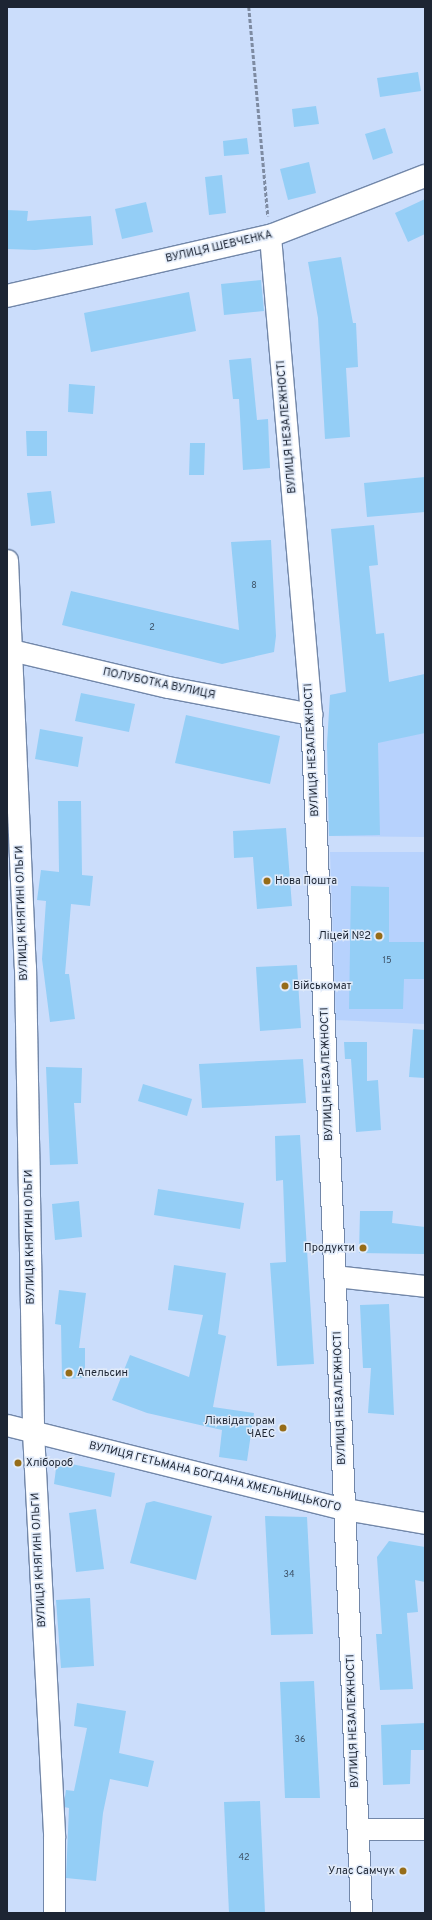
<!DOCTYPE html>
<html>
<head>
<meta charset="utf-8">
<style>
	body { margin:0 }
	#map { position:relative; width:432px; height:1920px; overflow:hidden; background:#cbddfb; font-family:Overpass,sans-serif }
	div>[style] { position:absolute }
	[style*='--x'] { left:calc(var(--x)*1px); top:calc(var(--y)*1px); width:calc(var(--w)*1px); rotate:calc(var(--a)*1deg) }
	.built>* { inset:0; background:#b7d2fd }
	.building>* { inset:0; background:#94cef6 }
	.path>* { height:2.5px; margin-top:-1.25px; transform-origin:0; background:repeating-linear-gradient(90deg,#7e8ba2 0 4px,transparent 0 6px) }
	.roads { filter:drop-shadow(1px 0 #7287a9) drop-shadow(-1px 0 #7287a9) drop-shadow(0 1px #7287a9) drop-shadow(0 -1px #7287a9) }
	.street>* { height:21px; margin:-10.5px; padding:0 10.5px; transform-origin:10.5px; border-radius:10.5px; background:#fff }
	.secondary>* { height:22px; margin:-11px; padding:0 11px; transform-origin:11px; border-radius:11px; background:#fff }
	.dots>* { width:11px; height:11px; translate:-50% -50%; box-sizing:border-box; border:2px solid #e0eaf9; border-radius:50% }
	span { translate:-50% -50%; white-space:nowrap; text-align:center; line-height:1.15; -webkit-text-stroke:3px #e0eaf9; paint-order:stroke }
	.number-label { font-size:9px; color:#3b4f64 }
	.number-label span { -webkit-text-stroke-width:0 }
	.street-label { font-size:11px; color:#1d2533 }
	.poi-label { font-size:11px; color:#1d2533 }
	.left { translate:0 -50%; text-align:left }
	.right { translate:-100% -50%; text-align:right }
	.frame { position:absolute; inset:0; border:8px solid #1d2533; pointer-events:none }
</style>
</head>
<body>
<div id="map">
	<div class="built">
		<div style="clip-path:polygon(425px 674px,425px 837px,329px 836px,330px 695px)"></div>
		<div style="clip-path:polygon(330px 852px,425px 852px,425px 1024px,336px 1020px)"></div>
	</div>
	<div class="building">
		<div style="clip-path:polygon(418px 72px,421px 91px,380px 97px,377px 78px)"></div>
		<div style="clip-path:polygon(316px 106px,319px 124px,294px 127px,292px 109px)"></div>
		<div style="clip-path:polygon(385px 128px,393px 153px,373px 160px,365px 134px)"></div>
		<div style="clip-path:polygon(247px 138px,249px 154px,224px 156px,223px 141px)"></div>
		<div style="clip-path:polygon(309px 162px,316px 193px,288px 200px,280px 169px)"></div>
		<div style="clip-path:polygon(222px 175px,226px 213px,209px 215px,205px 177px)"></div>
		<div style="clip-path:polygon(425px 199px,425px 234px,408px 242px,395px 213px)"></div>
		<div style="clip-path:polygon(146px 202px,153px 232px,122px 239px,115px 209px)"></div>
		<div style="clip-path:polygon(7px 210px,28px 211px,27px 221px,91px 216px,93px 245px,35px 250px,7px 249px)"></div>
		<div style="clip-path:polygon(341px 257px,353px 323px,356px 323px,358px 367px,346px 368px,350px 437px,325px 439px,318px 318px,308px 262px)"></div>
		<div style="clip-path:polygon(261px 280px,264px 311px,224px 315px,221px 284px)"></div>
		<div style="clip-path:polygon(189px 292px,196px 331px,91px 352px,84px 313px)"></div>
		<div style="clip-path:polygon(251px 358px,257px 420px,268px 419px,270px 468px,243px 470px,239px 399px,233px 399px,229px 360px)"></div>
		<div style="clip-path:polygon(69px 384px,95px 386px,93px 414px,68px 412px)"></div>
		<div style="clip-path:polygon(26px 431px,47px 431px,47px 456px,27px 456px)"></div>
		<div style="clip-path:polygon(190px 443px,205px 443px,204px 475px,189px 475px)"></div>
		<div style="clip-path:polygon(425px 477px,425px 512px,367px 517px,364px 483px)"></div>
		<div style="clip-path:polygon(51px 491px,55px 523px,31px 526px,27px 493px)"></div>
		<div style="clip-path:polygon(374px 525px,378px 565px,369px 566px,376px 634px,384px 633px,389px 682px,425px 674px,425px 733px,378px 743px,380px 835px,329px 836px,327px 744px,330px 695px,346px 692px,331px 529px)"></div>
		<div style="clip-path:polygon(271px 540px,276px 636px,274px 652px,222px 664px,62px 625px,71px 591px,239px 630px,231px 542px)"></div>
		<div style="clip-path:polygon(81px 693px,135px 704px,129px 732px,75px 721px)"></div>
		<div style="clip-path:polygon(186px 715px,280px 736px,270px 784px,175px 763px)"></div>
		<div style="clip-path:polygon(40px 729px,83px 737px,78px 767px,35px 759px)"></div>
		<div style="clip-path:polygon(58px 801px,81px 801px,82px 875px,93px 876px,90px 906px,71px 904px,65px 974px,69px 974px,75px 1019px,50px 1022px,42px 959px,46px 901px,37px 900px,41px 870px,59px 872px)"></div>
		<div style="clip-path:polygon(286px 828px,292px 906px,257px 909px,253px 857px,234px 858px,233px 831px)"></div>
		<div style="clip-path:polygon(351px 886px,389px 887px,389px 942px,425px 942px,425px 979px,404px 979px,403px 1009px,349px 1009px)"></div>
		<div style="clip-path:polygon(297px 965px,301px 1028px,260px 1031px,256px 967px)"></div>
		<div style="clip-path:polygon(413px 1029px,425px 1030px,425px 1078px,409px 1077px)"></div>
		<div style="clip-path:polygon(344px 1042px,367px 1042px,367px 1081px,378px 1080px,381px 1130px,356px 1132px,351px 1059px,345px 1059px)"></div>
		<div style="clip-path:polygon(303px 1059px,306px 1103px,202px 1108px,199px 1064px)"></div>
		<div style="clip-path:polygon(46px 1067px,82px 1068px,81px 1103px,74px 1103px,78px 1164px,50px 1165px)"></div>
		<div style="clip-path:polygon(143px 1084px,192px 1099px,187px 1116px,138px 1101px)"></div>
		<div style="clip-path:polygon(300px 1135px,314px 1364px,277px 1366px,270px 1263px,286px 1262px,283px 1180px,276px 1181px,275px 1136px)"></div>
		<div style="clip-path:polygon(158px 1189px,244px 1203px,240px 1229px,154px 1215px)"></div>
		<div style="clip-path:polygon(79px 1201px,82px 1237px,55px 1240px,52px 1204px)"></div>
		<div style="clip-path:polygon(360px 1211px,393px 1211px,392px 1223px,425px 1227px,425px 1254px,359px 1253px)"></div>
		<div style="clip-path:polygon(174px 1265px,226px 1273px,218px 1334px,226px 1336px,213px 1407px,254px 1413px,247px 1461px,219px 1457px,222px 1430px,147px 1413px,112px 1400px,130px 1355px,189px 1377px,203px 1315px,168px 1310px)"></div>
		<div style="clip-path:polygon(59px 1290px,86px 1293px,79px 1348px,85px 1348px,85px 1378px,62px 1379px,61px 1325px,55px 1324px)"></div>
		<div style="clip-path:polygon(389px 1304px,394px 1415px,368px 1413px,371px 1368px,363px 1368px,360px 1305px)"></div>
		<div style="clip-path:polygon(57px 1461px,115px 1473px,111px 1497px,54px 1484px)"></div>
		<div style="clip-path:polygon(154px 1501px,212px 1516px,196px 1580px,130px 1563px,146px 1503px)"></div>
		<div style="clip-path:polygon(96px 1509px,104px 1569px,76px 1572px,69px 1513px)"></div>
		<div style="clip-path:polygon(265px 1516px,307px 1517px,313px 1634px,271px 1635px)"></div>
		<div style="clip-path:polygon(389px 1541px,425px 1547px,425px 1582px,415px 1580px,418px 1612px,407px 1613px,413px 1689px,380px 1690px,376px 1634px,382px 1634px,377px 1557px)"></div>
		<div style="clip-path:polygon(90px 1598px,94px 1666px,61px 1668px,56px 1600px)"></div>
		<div style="clip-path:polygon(314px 1681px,320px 1798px,285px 1798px,280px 1682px)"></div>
		<div style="clip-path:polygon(77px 1703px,126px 1711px,119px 1753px,154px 1761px,148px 1787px,110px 1779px,103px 1813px,96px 1881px,66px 1878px,69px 1808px,64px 1807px,64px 1803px,66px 1790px,74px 1791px,87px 1728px,74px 1726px)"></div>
		<div style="clip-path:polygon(425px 1723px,425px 1750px,411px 1750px,410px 1784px,383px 1785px,381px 1725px)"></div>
		<div style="clip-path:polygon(260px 1801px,265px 1913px,229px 1913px,224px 1802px)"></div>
	</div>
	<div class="path">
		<div style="--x:249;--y:7;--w:210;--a:84.8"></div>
	</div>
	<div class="roads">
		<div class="street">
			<div style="--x:270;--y:236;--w:480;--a:85.1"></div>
			<div style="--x:311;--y:714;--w:1200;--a:87.61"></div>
			<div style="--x:7;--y:560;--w:406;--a:87.5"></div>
			<div style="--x:25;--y:966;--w:466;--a:89"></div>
			<div style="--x:33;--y:1432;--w:406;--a:87"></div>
			<div style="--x:54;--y:1837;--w:76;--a:90"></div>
			<div style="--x:7;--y:649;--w:165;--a:13.3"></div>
			<div style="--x:168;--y:687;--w:146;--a:10.7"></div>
			<div style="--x:335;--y:1276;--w:91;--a:6.3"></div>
			<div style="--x:7;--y:1425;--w:348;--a:14"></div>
			<div style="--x:345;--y:1509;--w:81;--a:9.9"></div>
			<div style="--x:358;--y:1829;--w:67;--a:0"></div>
		</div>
		<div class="secondary">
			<div style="--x:7;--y:296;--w:270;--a:-12.9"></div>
			<div style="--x:270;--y:236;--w:166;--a:-21.2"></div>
		</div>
	</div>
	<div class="dots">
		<div style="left:267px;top:881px;background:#966c18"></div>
		<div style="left:379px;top:936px;background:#966c18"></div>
		<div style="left:285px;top:986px;background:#966c18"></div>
		<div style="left:363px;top:1248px;background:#966c18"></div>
		<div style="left:69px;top:1373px;background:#966c18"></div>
		<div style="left:283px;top:1428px;background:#966c18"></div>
		<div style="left:18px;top:1463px;background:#966c18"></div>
		<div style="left:403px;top:1871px;background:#966c18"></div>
	</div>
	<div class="number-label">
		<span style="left:254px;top:586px">8</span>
		<span style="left:152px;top:628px">2</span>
		<span style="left:387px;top:961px">15</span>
		<span style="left:289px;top:1575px">34</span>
		<span style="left:300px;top:1740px">36</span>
		<span style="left:244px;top:1858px">42</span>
	</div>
	<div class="street-label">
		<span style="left:219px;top:247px;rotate:-13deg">ВУЛИЦЯ ШЕВЧЕНКА</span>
		<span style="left:287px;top:427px;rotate:-95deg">ВУЛИЦЯ НЕЗАЛЕЖНОСТІ</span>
		<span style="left:159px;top:684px;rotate:12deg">ПОЛУБОТКА ВУЛИЦЯ</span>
		<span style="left:312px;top:750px;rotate:-93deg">ВУЛИЦЯ НЕЗАЛЕЖНОСТІ</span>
		<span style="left:22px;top:913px;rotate:-92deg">ВУЛИЦЯ КНЯГИНІ ОЛЬГИ</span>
		<span style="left:327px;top:1074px;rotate:-92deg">ВУЛИЦЯ НЕЗАЛЕЖНОСТІ</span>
		<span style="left:30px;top:1237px;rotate:-91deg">ВУЛИЦЯ КНЯГИНІ ОЛЬГИ</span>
		<span style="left:340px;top:1398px;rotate:-92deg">ВУЛИЦЯ НЕЗАЛЕЖНОСТІ</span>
		<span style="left:215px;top:1477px;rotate:14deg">ВУЛИЦЯ ГЕТЬМАНА БОГДАНА ХМЕЛЬНИЦЬКОГО</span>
		<span style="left:39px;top:1560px;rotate:-93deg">ВУЛИЦЯ КНЯГИНІ ОЛЬГИ</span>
		<span style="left:353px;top:1721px;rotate:-92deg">ВУЛИЦЯ НЕЗАЛЕЖНОСТІ</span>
	</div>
	<div class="poi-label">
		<span class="left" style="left:275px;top:881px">Нова Пошта</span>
		<span class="right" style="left:371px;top:936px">Ліцей №2</span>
		<span class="left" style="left:293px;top:986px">Вiйськомат</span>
		<span class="right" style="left:355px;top:1248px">Продукти</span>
		<span class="left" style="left:77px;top:1373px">Апельсин</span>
		<span class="right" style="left:275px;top:1428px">Ліквідаторам<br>ЧАЕС</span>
		<span class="left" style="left:26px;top:1463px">Хлібороб</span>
		<span class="right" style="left:395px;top:1871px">Улас Самчук</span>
	</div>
	<div class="frame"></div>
</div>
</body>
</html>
